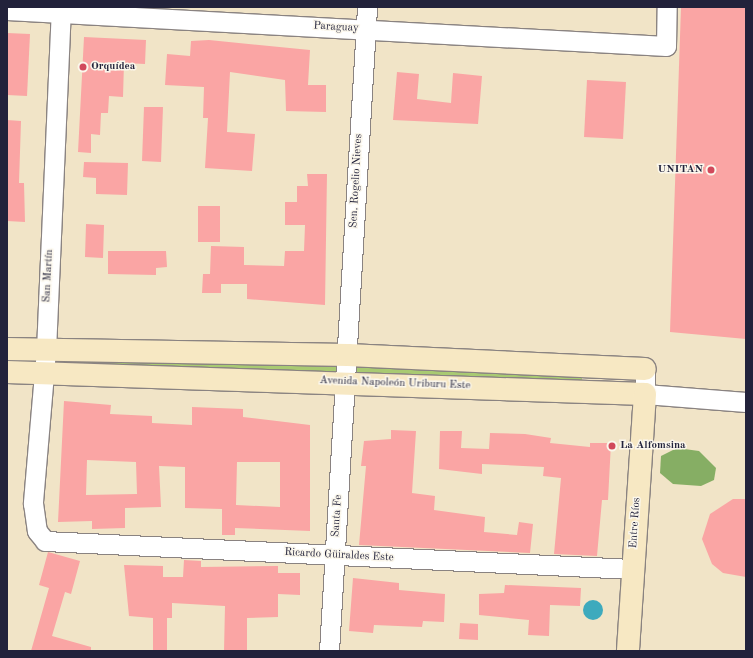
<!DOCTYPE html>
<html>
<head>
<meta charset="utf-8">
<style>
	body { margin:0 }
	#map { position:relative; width:753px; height:658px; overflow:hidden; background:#f1e4c7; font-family:"Old Standard TT",serif }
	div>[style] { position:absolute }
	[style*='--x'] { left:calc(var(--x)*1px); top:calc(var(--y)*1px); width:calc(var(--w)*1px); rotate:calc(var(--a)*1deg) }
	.green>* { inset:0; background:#a9ca72 }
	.forest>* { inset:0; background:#86ae64 }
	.water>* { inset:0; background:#3eaabd }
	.round { border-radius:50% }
	.building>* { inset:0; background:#faa5a4 }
	.roads { filter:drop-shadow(1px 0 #8a8381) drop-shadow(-1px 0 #8a8381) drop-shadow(0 1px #8a8381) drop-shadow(0 -1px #8a8381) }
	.street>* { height:19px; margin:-9.5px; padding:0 9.5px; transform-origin:9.5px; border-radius:9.5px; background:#fff }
	.secondary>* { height:22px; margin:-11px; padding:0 11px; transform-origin:11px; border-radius:11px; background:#f7e8c3 }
	.dots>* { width:11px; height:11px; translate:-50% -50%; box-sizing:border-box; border:2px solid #fbf7ec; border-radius:50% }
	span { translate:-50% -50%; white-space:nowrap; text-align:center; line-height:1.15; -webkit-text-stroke:3px #fbf7ec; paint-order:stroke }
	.street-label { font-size:11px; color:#22223b }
	.poi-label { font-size:11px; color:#22223b; font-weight:700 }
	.left { translate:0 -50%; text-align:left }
	.right { translate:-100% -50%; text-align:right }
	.frame { position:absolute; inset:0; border:8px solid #22223b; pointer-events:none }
</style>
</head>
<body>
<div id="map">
	<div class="green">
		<div style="clip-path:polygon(7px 356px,582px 374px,582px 384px,7px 364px)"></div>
	</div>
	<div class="forest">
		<div style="clip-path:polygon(677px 448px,699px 451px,716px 468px,714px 480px,701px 486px,673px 484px,660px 473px,661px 456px)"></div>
	</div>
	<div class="water">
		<div class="round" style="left:583px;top:600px;width:20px;height:20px"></div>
	</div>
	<div class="building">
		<div style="clip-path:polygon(681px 7px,746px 7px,746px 339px,670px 332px)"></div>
		<div style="clip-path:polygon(7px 33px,30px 34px,27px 96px,7px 95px)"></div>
		<div style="clip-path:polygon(84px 37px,146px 40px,145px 64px,124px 63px,123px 97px,109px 96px,108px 113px,101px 113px,100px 135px,91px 134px,91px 153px,78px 152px)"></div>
		<div style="clip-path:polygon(209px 40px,310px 50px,308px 85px,326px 85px,326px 112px,286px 111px,285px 80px,230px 72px,227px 132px,255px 134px,252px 171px,205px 168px,208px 118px,203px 118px,204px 87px,165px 85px,167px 54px,190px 56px,191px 41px)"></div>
		<div style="clip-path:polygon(397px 72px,419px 74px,417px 99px,451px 103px,453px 73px,482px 76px,478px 124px,393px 120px)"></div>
		<div style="clip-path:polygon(587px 80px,626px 82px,623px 139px,584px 137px)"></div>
		<div style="clip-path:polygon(144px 107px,163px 107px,161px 162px,142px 161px)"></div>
		<div style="clip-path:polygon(7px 120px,21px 121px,19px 183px,24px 183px,25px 222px,7px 221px)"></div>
		<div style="clip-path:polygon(84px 162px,128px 163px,127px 195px,96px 194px,96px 178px,83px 177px)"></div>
		<div style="clip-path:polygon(307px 174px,327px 174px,325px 305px,247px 299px,247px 284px,221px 284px,221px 293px,202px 293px,203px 274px,210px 274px,211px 246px,244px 247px,244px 265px,284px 266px,285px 251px,304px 251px,305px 225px,285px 225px,285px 202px,297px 202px,297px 186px,308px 186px)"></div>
		<div style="clip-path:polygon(198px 206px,220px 206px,220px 242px,198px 242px)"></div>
		<div style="clip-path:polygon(86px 224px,104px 225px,103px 258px,85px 257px)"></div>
		<div style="clip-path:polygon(108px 251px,166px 251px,167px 267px,156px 268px,156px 275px,108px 274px)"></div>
		<div style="clip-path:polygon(evenodd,64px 401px,111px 405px,110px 414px,152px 416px,152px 423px,192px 425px,192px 407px,243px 409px,243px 417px,310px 425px,310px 531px,235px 528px,235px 535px,222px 535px,222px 509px,185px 508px,185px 467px,159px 466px,161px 507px,125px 508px,125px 528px,92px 529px,92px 521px,58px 522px,64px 401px,87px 460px,136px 462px,137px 494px,86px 495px,87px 460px,64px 401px,237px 462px,280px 462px,280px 507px,236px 505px,237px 462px)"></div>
		<div style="clip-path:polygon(391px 430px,416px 431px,412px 493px,435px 496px,434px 510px,485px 517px,484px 532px,517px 535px,519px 522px,533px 524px,530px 553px,359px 545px,366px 466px,361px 466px,364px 441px,391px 439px)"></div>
		<div style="clip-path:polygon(440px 431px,462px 431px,461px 448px,489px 449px,490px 433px,525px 434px,551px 438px,550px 443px,590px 447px,590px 443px,611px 443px,608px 500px,602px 500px,597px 556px,554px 554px,561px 478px,543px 476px,544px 467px,482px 464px,482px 474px,439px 469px)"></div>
		<div style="clip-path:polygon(733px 499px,746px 499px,746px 577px,723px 573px,712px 564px,702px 539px,710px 514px)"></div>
		<div style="clip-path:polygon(48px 552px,80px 561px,71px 594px,65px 592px,52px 636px,91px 647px,91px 651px,31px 651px,49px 588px,39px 585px)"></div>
		<div style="clip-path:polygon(184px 560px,201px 561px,201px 567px,278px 566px,278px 573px,300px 573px,300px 595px,278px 594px,278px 617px,247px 618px,247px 651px,224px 651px,225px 606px,172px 603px,172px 618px,167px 618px,167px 651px,153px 651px,153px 618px,129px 616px,124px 565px,163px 566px,163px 577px,183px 577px)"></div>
		<div style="clip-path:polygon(353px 578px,399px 583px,399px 590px,445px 594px,444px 622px,423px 621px,422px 627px,374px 625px,373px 633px,349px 631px)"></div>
		<div style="clip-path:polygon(505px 585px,581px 588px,580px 606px,550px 605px,549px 636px,528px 635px,529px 620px,479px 615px,479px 594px,504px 593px)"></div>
		<div style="clip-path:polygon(460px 623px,478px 624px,478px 640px,459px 639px)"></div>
	</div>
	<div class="roads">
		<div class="street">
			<div style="--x:61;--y:7;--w:343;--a:92.5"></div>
			<div style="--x:46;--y:350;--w:154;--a:94.9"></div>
			<div style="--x:33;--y:503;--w:28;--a:82"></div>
			<div style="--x:37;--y:531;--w:13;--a:51"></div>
			<div style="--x:45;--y:541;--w:589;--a:2.73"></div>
			<div style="--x:7;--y:10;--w:660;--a:3.13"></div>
			<div style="--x:666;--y:46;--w:39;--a:-89"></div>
			<div style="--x:645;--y:369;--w:25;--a:90"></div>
			<div style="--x:645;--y:394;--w:101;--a:4.5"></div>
			<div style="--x:329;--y:651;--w:645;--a:-86.62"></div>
		</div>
		<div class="secondary">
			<div style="--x:7;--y:349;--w:341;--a:1"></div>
			<div style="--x:348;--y:355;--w:297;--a:2.7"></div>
			<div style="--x:7;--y:372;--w:638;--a:1.97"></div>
			<div style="--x:645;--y:394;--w:258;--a:93.8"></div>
		</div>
	</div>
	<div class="dots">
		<div style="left:83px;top:67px;background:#d1495b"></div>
		<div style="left:711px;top:170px;background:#d1495b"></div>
		<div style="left:612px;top:446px;background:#d1495b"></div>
	</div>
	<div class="street-label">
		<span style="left:336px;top:28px;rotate:3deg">Paraguay</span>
		<span style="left:357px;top:181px;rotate:-87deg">Sen. Rogelio Nieves</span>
		<span style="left:49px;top:276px;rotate:-87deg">San Martín</span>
		<span style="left:395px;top:384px;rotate:2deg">Avenida Napoleón Uriburu Este</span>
		<span style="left:338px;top:516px;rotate:-86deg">Santa Fe</span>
		<span style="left:636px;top:523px;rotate:-86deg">Entre Ríos</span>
		<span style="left:339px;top:556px;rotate:3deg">Ricardo Güiraldes Este</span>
	</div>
	<div class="poi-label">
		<span class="left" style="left:91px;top:67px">Orquídea</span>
		<span class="right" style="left:703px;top:170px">UNITAN</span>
		<span class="left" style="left:620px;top:446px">La Alfomsina</span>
	</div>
	<div class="frame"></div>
</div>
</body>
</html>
